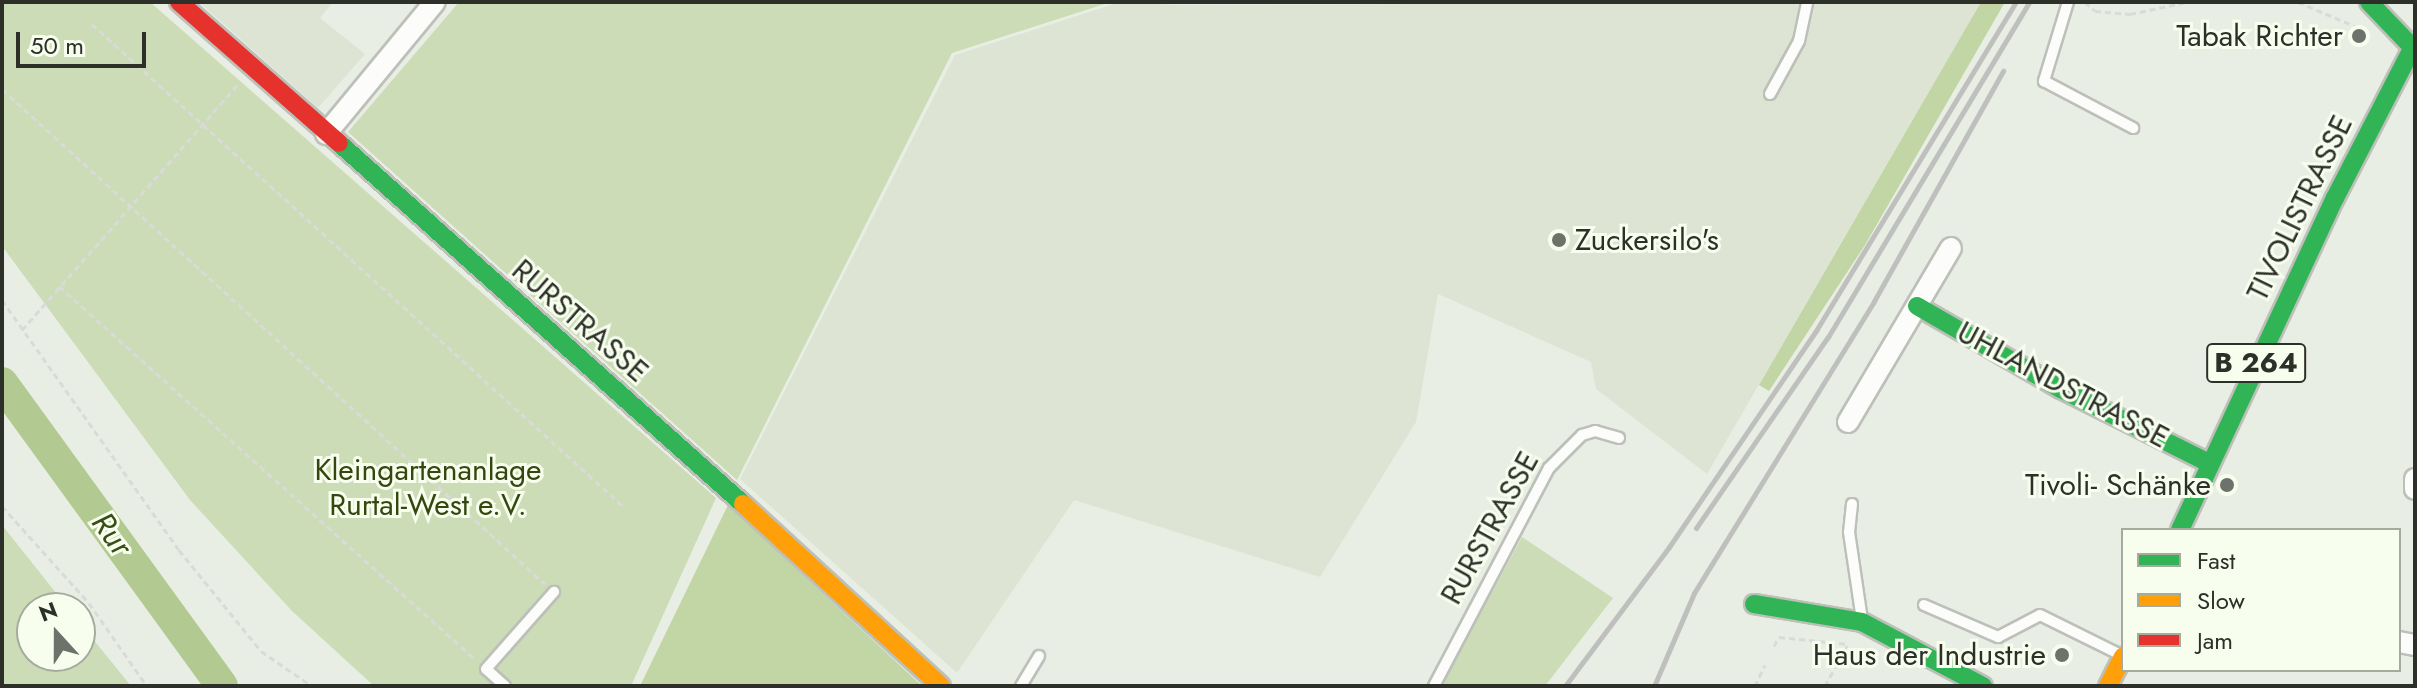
<!DOCTYPE html>
<html>
<head>
<meta charset="utf-8">
<style>
	body { margin:0 }
	#map { position:relative; width:2417px; height:688px; overflow:hidden; background:#e9eee4; font-family:Jost,sans-serif }
	div>[style] { position:absolute }
	[style*='--x'] { left:calc(var(--x)*1px); top:calc(var(--y)*1px); width:calc(var(--w)*1px); rotate:calc(var(--a)*1deg) }
	.built>* { inset:0; background:#dde4d4 }
	.green>* { inset:0; background:#cbdcb6 }
	.forest>* { inset:0; background:#c1d5a5 }
	.river>* { height:32px; margin:-16px; padding:0 16px; transform-origin:16px; border-radius:16px; background:#b2ca91 }
	.path>* { height:3px; margin-top:-1.5px; transform-origin:0; background:repeating-linear-gradient(90deg,#dadad8 0 6px,transparent 0 10px) }
	.roads { filter:drop-shadow(2px 0 #bdc0b9) drop-shadow(-2px 0 #bdc0b9) drop-shadow(0 2px #bdc0b9) drop-shadow(0 -2px #bdc0b9) }
	.lane>* { height:10px; margin:-5px; padding:0 5px; transform-origin:5px; border-radius:5px; background:#fcfcfb }
	.street>* { height:20px; margin:-10px; padding:0 10px; transform-origin:10px; border-radius:10px; background:#fcfcfb }
	.fast>* { height:18px; margin:-9px; padding:0 9px; transform-origin:9px; border-radius:9px; background:#30b455 }
	.slow>* { height:18px; margin:-9px; padding:0 9px; transform-origin:9px; border-radius:9px; background:#ff9f0a }
	.jam>* { height:18px; margin:-9px; padding:0 9px; transform-origin:9px; border-radius:9px; background:#e5322d }
	.rail>* { height:5px; margin:-2.5px; padding:0 2.5px; transform-origin:2.5px; border-radius:2.5px; background:#bfc0be }
	.dots>* { width:22px; height:22px; translate:-50% -50%; box-sizing:border-box; border:4px solid #f7feee; border-radius:50% }
	span { translate:-50% -50%; white-space:nowrap; text-align:center; line-height:1.15; -webkit-text-stroke:6px #f7feee; paint-order:stroke }
	.shield-label span { padding:2px 6px; background:#f7feee; border:2px solid; border-radius:6px; -webkit-text-stroke-width:0 }
	.shield-label { font-size:28px; color:#2d2f29; font-weight:700 }
	.poi-label { font-size:30px; color:#2d2f29 }
	.right { translate:-100% -50%; text-align:right }
	.left { translate:0 -50%; text-align:left }
	.street-label { font-size:30px; color:#2d2f29 }
	.park-label { font-size:30px; color:#33470f }
	.water-label { font-size:32px; color:#394d16; font-style:italic }
	.frame { position:absolute; inset:0; border:4px solid #2d2f29; pointer-events:none }
	.legend { position:absolute; left:2121px; top:528px; width:280px; height:144px; box-sizing:border-box; background:#f7feee; border:2px solid #a6ab9f; margin:0; padding:10px 14px; list-style:none; font-size:24px; color:#2d2f29 }
	.legend li { display:flex; align-items:center; gap:16px; height:40px }
	.legend b { width:40px; border:2px solid #a6ab9f }
	.north { position:absolute; left:16px; top:592px; width:80px; height:80px; box-sizing:border-box; background:#f7feee; border:2px solid #a6ab9f; border-radius:50%; rotate:339deg; font-size:22px; font-weight:700; line-height:32px; text-align:center; color:#2d2f29 }
	.north::after { content:''; display:block; margin:auto; width:28px; height:36px; background:#6f726a; clip-path:polygon(50% 0,100% 100%,50% 72%,0 100%) }
	.scale { position:absolute; left:16px; top:32px; width:130px; height:36px; box-sizing:border-box; border:4px solid #2d2f29; border-top:0; padding-left:10px; font-size:24px; line-height:28px; white-space:nowrap; color:#2d2f29; -webkit-text-stroke:6px #f7feee; paint-order:stroke }
</style>
</head>
<body>
<div id="map">
	<div class="built">
		<div style="clip-path:polygon(199px 2px,333px 2px,320px 18px,365px 54px,318px 108px)"></div>
		<div style="clip-path:polygon(1120px 2px,1177px 5px,1981px 2px,1707px 474px,1596px 389px,1591px 362px,1438px 294px,1416px 422px,1320px 577px,1074px 500px,957px 673px,740px 479px,955px 55px)"></div>
	</div>
	<div class="green">
		<div style="clip-path:polygon(2px 2px,150px 2px,716px 498px,631px 686px,374px 686px,292px 611px,190px 500px,2px 246px)"></div>
		<div style="clip-path:polygon(459px 2px,1111px 2px,952px 53px,737px 480px,348px 132px)"></div>
		<div style="clip-path:polygon(2px 525px,68px 608px,32px 608px,32px 656px,80px 656px,80px 623px,131px 686px,2px 686px)"></div>
		<div style="clip-path:polygon(1522px 537px,1613px 598px,1545px 686px,1441px 686px)"></div>
	</div>
	<div class="forest">
		<div style="clip-path:polygon(1981px 2px,2005px 2px,1865px 245px,1769px 391px,1759px 385px)"></div>
		<div style="clip-path:polygon(728px 505px,922px 686px,640px 686px)"></div>
	</div>
	<div class="river">
		<div style="--x:2;--y:383;--w:374;--a:54"></div>
	</div>
	<div class="path">
		<div style="--x:2085;--y:2;--w:13;--a:42"></div>
		<div style="--x:2095;--y:11;--w:35;--a:5"></div>
		<div style="--x:2130;--y:14;--w:58;--a:-11.9"></div>
		<div style="--x:2298;--y:2;--w:69;--a:22.9"></div>
		<div style="--x:92;--y:24;--w:719;--a:42.24"></div>
		<div style="--x:2;--y:89;--w:735;--a:42.35"></div>
		<div style="--x:59;--y:286;--w:560;--a:41.89"></div>
		<div style="--x:2;--y:300;--w:306;--a:54.7"></div>
		<div style="--x:179;--y:550;--w:130;--a:50.9"></div>
		<div style="--x:261;--y:651;--w:62;--a:34.5"></div>
		<div style="--x:22;--y:330;--w:329;--a:-48.7"></div>
		<div style="--x:2;--y:506;--w:130;--a:48.1"></div>
		<div style="--x:89;--y:603;--w:101;--a:55.1"></div>
		<div style="--x:1774;--y:646;--w:10;--a:-61"></div>
		<div style="--x:1779;--y:637;--w:69;--a:5.8"></div>
		<div style="--x:1755;--y:686;--w:23;--a:-65"></div>
		<div style="--x:1825;--y:686;--w:48;--a:-61.3"></div>
	</div>
	<div class="roads">
		<div class="lane">
			<div style="--x:2068;--y:2;--w:83;--a:106.9"></div>
			<div style="--x:2044;--y:81;--w:101;--a:27.8"></div>
			<div style="--x:1770;--y:94;--w:60;--a:-61.3"></div>
			<div style="--x:1799;--y:41;--w:40;--a:-78"></div>
			<div style="--x:1852;--y:504;--w:28;--a:96"></div>
			<div style="--x:1849;--y:532;--w:89;--a:81.6"></div>
			<div style="--x:1924;--y:605;--w:81;--a:23.4"></div>
			<div style="--x:1998;--y:637;--w:47;--a:-27.6"></div>
			<div style="--x:2040;--y:615;--w:90;--a:26.3"></div>
			<div style="--x:505;--y:686;--w:25;--a:-138"></div>
			<div style="--x:486;--y:669;--w:103;--a:-48.6"></div>
			<div style="--x:1021;--y:686;--w:35;--a:-59"></div>
			<div style="--x:1434;--y:686;--w:246;--a:-62.2"></div>
			<div style="--x:1549;--y:468;--w:47;--a:-45"></div>
			<div style="--x:1582;--y:435;--w:14;--a:-17"></div>
			<div style="--x:1595;--y:431;--w:25;--a:16"></div>
		</div>
		<div class="street">
			<div style="--x:326;--y:134;--w:171;--a:-50.5"></div>
			<div style="--x:1848;--y:422;--w:202;--a:-59.4"></div>
			<div style="--x:2415;--y:479;--w:10;--a:90"></div>
			<div style="--x:2399;--y:642;--w:16;--a:11"></div>
		</div>
		<div class="fast">
			<div style="--x:2369;--y:2;--w:62;--a:46.3"></div>
			<div style="--x:339;--y:143;--w:542;--a:41.78"></div>
			<div style="--x:1917;--y:306;--w:166;--a:30"></div>
			<div style="--x:2061;--y:389;--w:165;--a:26.6"></div>
			<div style="--x:2180;--y:530;--w:366;--a:-65"></div>
			<div style="--x:2335;--y:198;--w:174;--a:-62.7"></div>
			<div style="--x:1754;--y:604;--w:109;--a:9.5"></div>
			<div style="--x:1862;--y:622;--w:137;--a:27.9"></div>
		</div>
		<div class="slow">
			<div style="--x:743;--y:504;--w:269;--a:42.6"></div>
			<div style="--x:2108;--y:686;--w:33;--a:-63"></div>
		</div>
		<div class="jam">
			<div style="--x:179;--y:2;--w:213;--a:41.4"></div>
		</div>
	</div>
	<div class="rail">
		<div style="--x:1696;--y:528;--w:232;--a:-55.4"></div>
		<div style="--x:1828;--y:337;--w:391;--a:-59"></div>
		<div style="--x:1565;--y:686;--w:174;--a:-53.2"></div>
		<div style="--x:1669;--y:547;--w:263;--a:-55.8"></div>
		<div style="--x:1817;--y:329;--w:383;--a:-58.7"></div>
		<div style="--x:1654;--y:686;--w:101;--a:-66.7"></div>
		<div style="--x:1694;--y:593;--w:343;--a:-58.3"></div>
		<div style="--x:1874;--y:301;--w:264;--a:-60.7"></div>
	</div>
	<div class="dots">
		<div style="left:2359px;top:36px;background:#6f726a"></div>
		<div style="left:1559px;top:240px;background:#6f726a"></div>
		<div style="left:2227px;top:485px;background:#6f726a"></div>
		<div style="left:2062px;top:655px;background:#6f726a"></div>
	</div>
	<div class="shield-label">
		<span style="left:2256px;top:363px">B 264</span>
	</div>
	<div class="poi-label">
		<span class="right" style="left:2343px;top:36px">Tabak Richter</span>
		<span class="left" style="left:1575px;top:240px">Zuckersilo's</span>
		<span class="right" style="left:2211px;top:485px">Tivoli- Schänke</span>
		<span class="right" style="left:2046px;top:655px">Haus der Industrie</span>
	</div>
	<div class="street-label">
		<span style="left:2300px;top:208px;rotate:-64deg">TIVOLISTRASSE</span>
		<span style="left:580px;top:321px;rotate:41deg">RURSTRASSE</span>
		<span style="left:2063px;top:385px;rotate:28deg">UHLANDSTRASSE</span>
		<span style="left:1490px;top:528px;rotate:-61deg">RURSTRASSE</span>
	</div>
	<div class="park-label">
		<span style="left:428px;top:487px">Kleingartenanlage<br>Rurtal-West e.V.</span>
	</div>
	<div class="water-label">
		<span style="left:112px;top:534px;rotate:54deg">Rur</span>
	</div>
	<div class="frame"></div>
	<ul class="legend">
	<li><b style="height:10px;background:#30b455"></b>Fast</li>
	<li><b style="height:10px;background:#ff9f0a"></b>Slow</li>
	<li><b style="height:10px;background:#e5322d"></b>Jam</li>
	</ul>
	<div class="north">N</div>
	<div class="scale">50 m</div>
</div>
</body>
</html>
